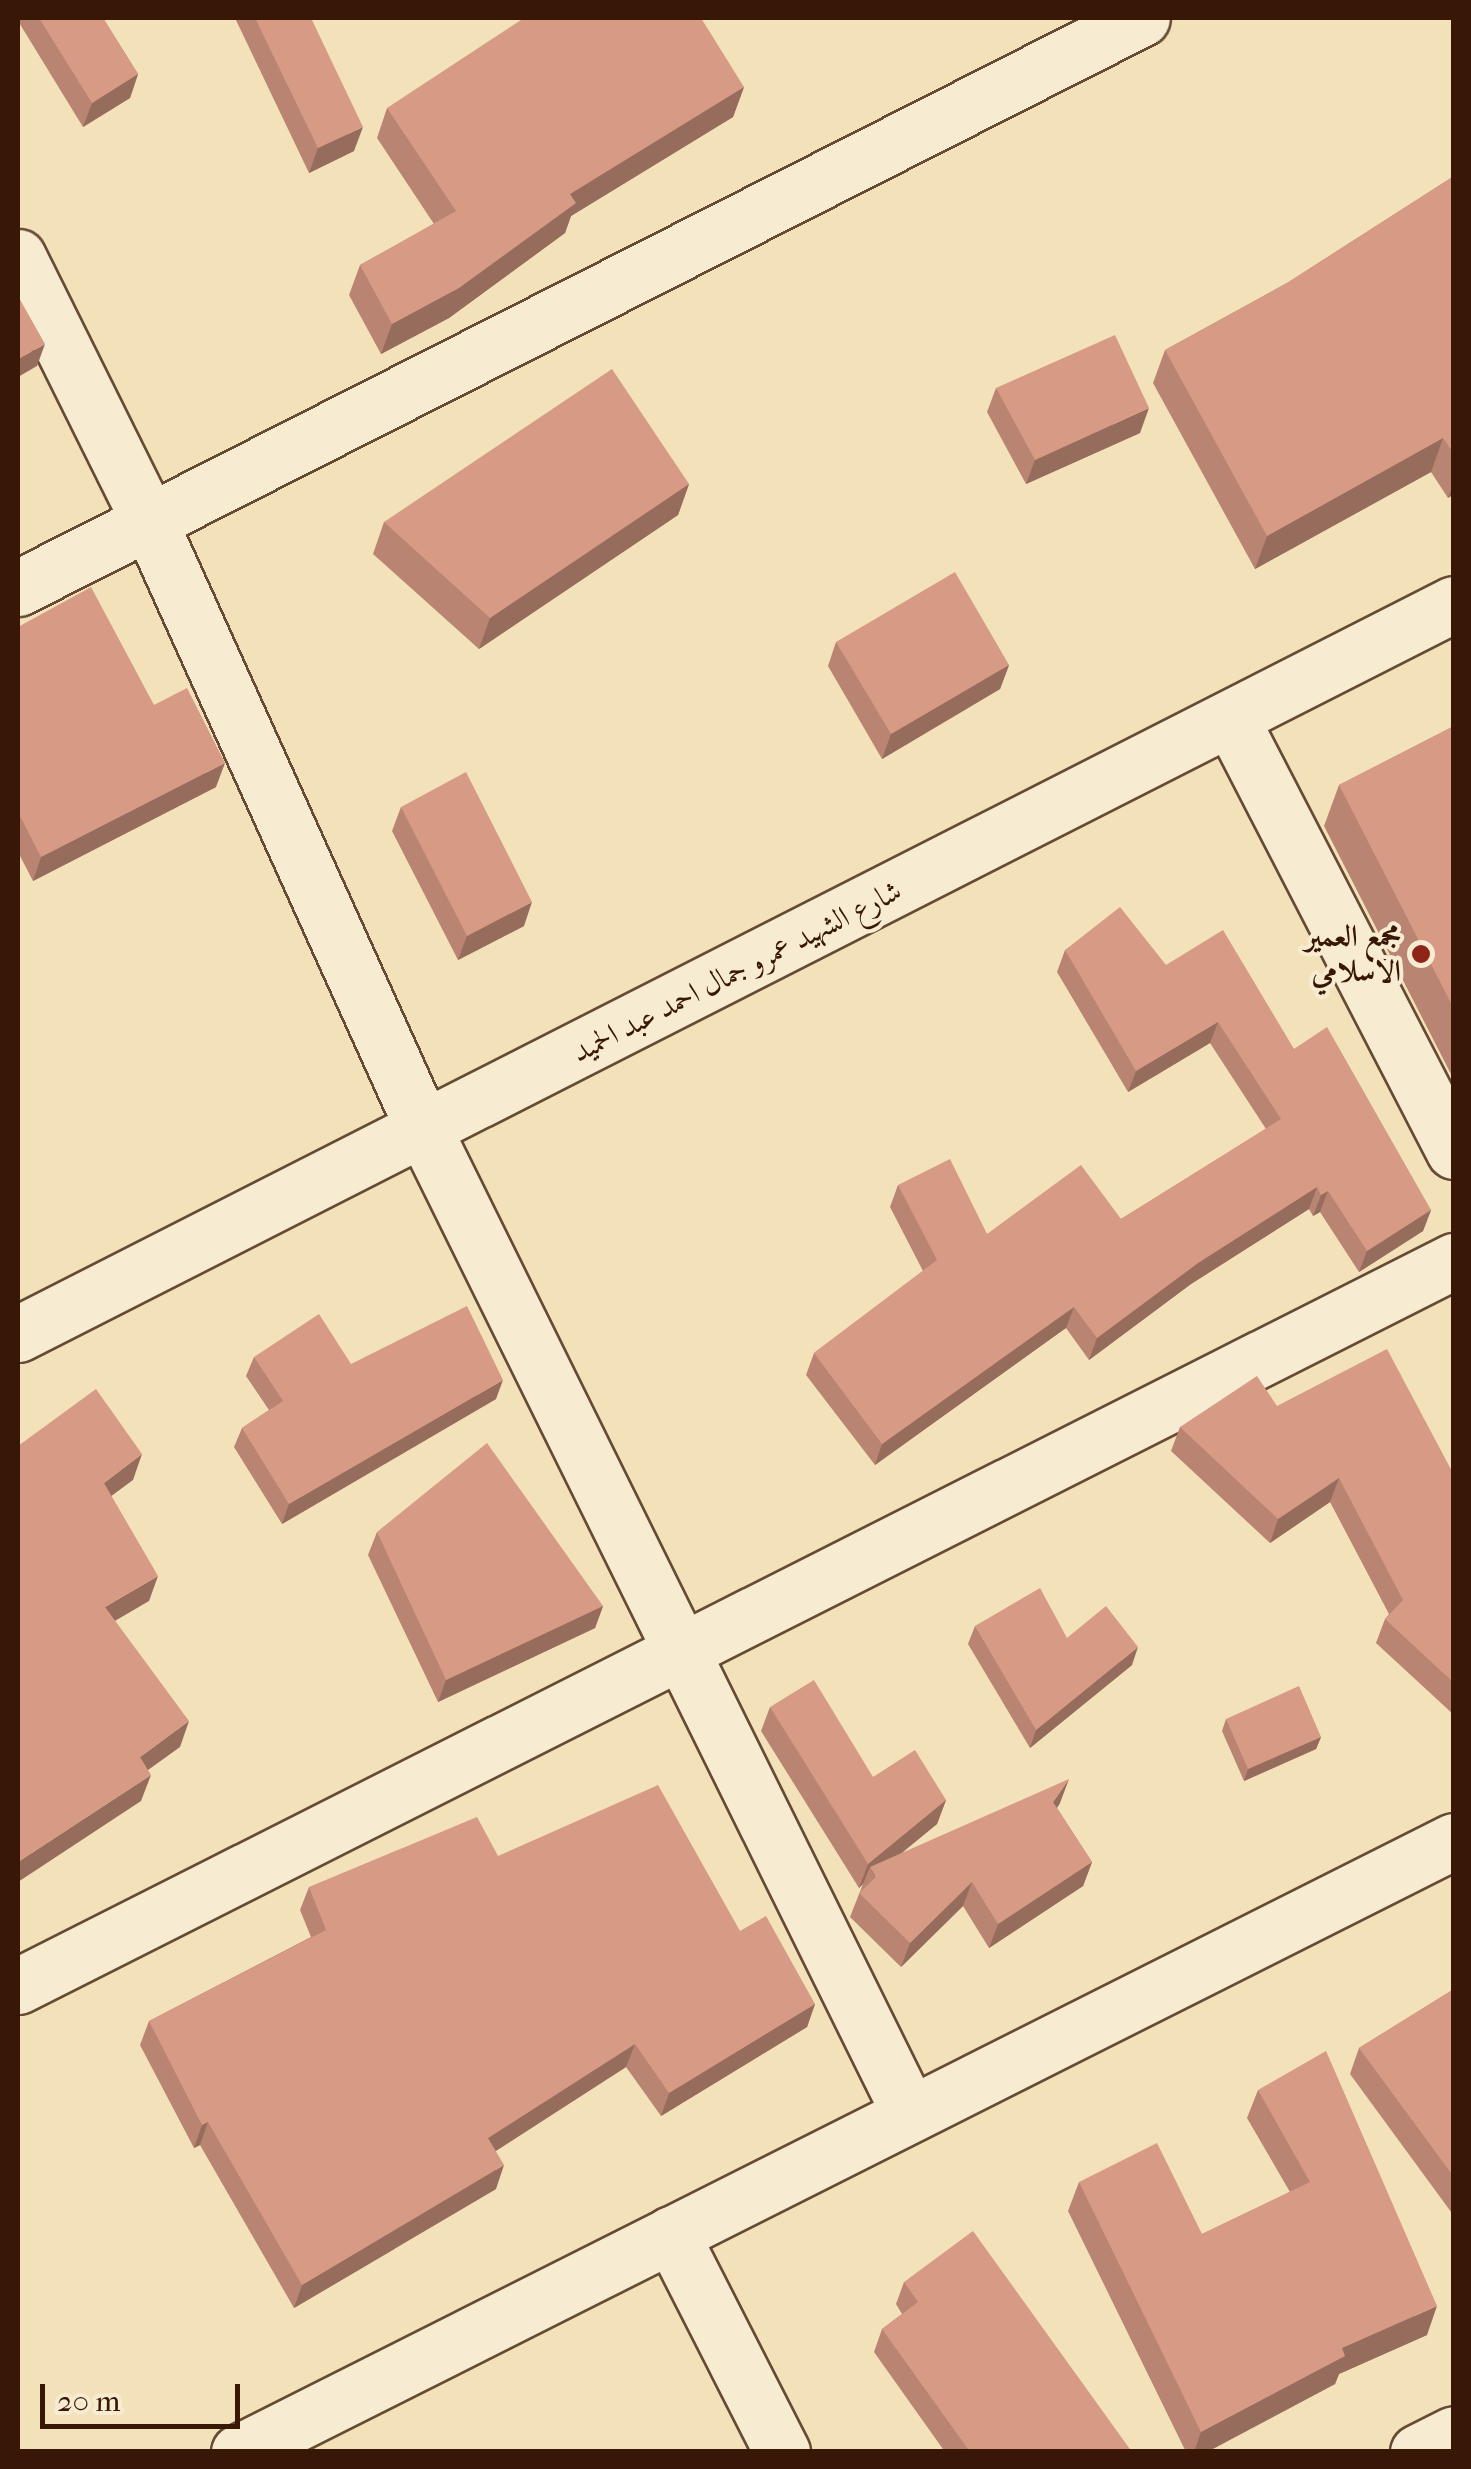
<!DOCTYPE html>
<html>
<head>
<meta charset="utf-8">
<style>
	body { margin:0 }
	#map { position:relative; width:1471px; height:2469px; overflow:hidden; background:#f2e1b9; font-family:"IM FELL French Canon",Amiri,serif }
	div>[style] { position:absolute }
	[style*='--x'] { left:calc(var(--x)*1px); top:calc(var(--y)*1px); width:calc(var(--w)*1px); rotate:calc(var(--a)*1deg) }
	.roads { filter:drop-shadow(2px 0 #664a34) drop-shadow(-2px 0 #664a34) drop-shadow(0 2px #664a34) drop-shadow(0 -2px #664a34) }
	.street>* { height:55px; margin:-27.5px; padding:0 27.5px; transform-origin:27.5px; border-radius:27.5px; background:#f7ecd2 }
	.secondary>* { height:55px; margin:-27.5px; padding:0 27.5px; transform-origin:27.5px; border-radius:27.5px; background:#f7ecd2 }
	.wall>* { inset:0; background:#b98472 }
	.shaded-wall>* { inset:0; background:#966c5c }
	.building>* { inset:0; background:#d79a84 }
	.dots>* { width:28px; height:28px; translate:-50% -50%; box-sizing:border-box; border:5px solid #f7ecd2; border-radius:50% }
	span { translate:-50% -50%; white-space:nowrap; text-align:center; line-height:1.15; -webkit-text-stroke:8px #f7ecd2; paint-order:stroke }
	.poi-label { font-size:30px; color:#381707; font-weight:700 }
	.right { translate:-100% -50%; text-align:right }
	.street-label { font-size:30px; color:#381707 }
	.frame { position:absolute; inset:0; border:20px solid #381707; pointer-events:none }
	.scale { position:absolute; left:40px; top:2384px; width:200px; height:45px; box-sizing:border-box; border:5px solid #381707; border-top:0; padding-left:12px; font-size:30px; line-height:35px; white-space:nowrap; color:#381707; -webkit-text-stroke:8px #f7ecd2; paint-order:stroke }
</style>
</head>
<body>
<div id="map">
	<div class="roads">
		<div class="street">
			<div style="--x:18;--y:257;--w:295;--a:63.6"></div>
			<div style="--x:149;--y:521;--w:668;--a:65.7"></div>
			<div style="--x:424;--y:1130;--w:1097;--a:63.72"></div>
			<div style="--x:18;--y:588;--w:1260;--a:-26.89"></div>
			<div style="--x:1232;--y:721;--w:484;--a:62.7"></div>
			<div style="--x:18;--y:1986;--w:1609;--a:-26.79"></div>
			<div style="--x:671;--y:2234;--w:245;--a:63"></div>
			<div style="--x:239;--y:2452;--w:1360;--a:-26.7"></div>
			<div style="--x:1418;--y:2452;--w:40;--a:-26.6"></div>
		</div>
		<div class="secondary">
			<div style="--x:18;--y:1334;--w:1611;--a:-26.95"></div>
		</div>
	</div>
	<div class="wall">
		<div style="clip-path:polygon(18px 18px,103px 18px,138px 74px,130px 98px,83px 127px,18px 21px)"></div>
		<div style="clip-path:polygon(235px 18px,311px 18px,354px 151px,309px 173px)"></div>
		<div style="clip-path:polygon(744px 87px,733px 117px,571px 216px,565px 233px,449px 318px,381px 354px,349px 295px,360px 265px,434px 224px,377px 138px,387px 108px)"></div>
		<div style="clip-path:polygon(1454px 176px,1454px 494px,1448px 498px,1431px 472px,1255px 569px,1153px 383px,1165px 350px,1287px 283px)"></div>
		<div style="clip-path:polygon(996px 388px,1140px 433px,1026px 484px,987px 412px)"></div>
		<div style="clip-path:polygon(689px 484px,678px 515px,479px 649px,373px 554px,384px 522px)"></div>
		<div style="clip-path:polygon(18px 627px,154px 705px,216px 787px,33px 881px,18px 852px)"></div>
		<div style="clip-path:polygon(836px 642px,1009px 665px,1000px 689px,882px 759px,828px 666px)"></div>
		<div style="clip-path:polygon(1454px 726px,1454px 1080px,1324px 826px,1339px 785px)"></div>
		<div style="clip-path:polygon(401px 807px,524px 926px,458px 960px,392px 831px)"></div>
		<div style="clip-path:polygon(1065px 950px,1166px 965px,1294px 1049px,1431px 1210px,1423px 1231px,1359px 1272px,1320px 1212px,1313px 1216px,1309px 1209px,1191px 1284px,1089px 1360px,1066px 1328px,875px 1465px,806px 1375px,814px 1353px,923px 1271px,890px 1207px,898px 1185px,987px 1234px,1121px 1219px,1266px 1129px,1210px 1043px,1128px 1092px,1057px 972px)"></div>
		<div style="clip-path:polygon(254px 1357px,351px 1364px,496px 1399px,282px 1524px,234px 1447px,242px 1428px,269px 1410px,246px 1376px)"></div>
		<div style="clip-path:polygon(1277px 1406px,1454px 1475px,1454px 1715px,1376px 1643px,1385px 1619px,1389px 1614px,1330px 1502px,1270px 1543px,1171px 1451px,1180px 1427px)"></div>
		<div style="clip-path:polygon(377px 1532px,603px 1606px,595px 1628px,438px 1702px,368px 1555px)"></div>
		<div style="clip-path:polygon(975px 1626px,1067px 1638px,1132px 1665px,1030px 1748px,968px 1644px)"></div>
		<div style="clip-path:polygon(770px 1707px,873px 1777px,946px 1800px,937px 1824px,902px 1853px,1060px 1803px,1057px 1808px,1092px 1862px,1083px 1886px,989px 1948px,963px 1906px,901px 1967px,850px 1917px,863px 1884px,859px 1888px,761px 1731px)"></div>
		<div style="clip-path:polygon(1226px 1719px,1321px 1737px,1316px 1749px,1244px 1781px,1222px 1731px)"></div>
		<div style="clip-path:polygon(498px 1856px,740px 1931px,815px 2004px,807px 2027px,661px 2116px,626px 2067px,496px 2151px,496px 2189px,294px 2308px,200px 2145px,194px 2148px,140px 2045px,149px 2021px,311px 1937px,300px 1910px,309px 1887px)"></div>
		<div style="clip-path:polygon(1454px 1989px,1454px 2216px,1350px 2074px,1359px 2048px)"></div>
		<div style="clip-path:polygon(1258px 2090px,1427px 2335px,1339px 2374px,1335px 2384px,1207px 2452px,1186px 2452px,1068px 2211px,1079px 2182px,1202px 2234px,1290px 2192px,1247px 2118px)"></div>
		<div style="clip-path:polygon(904px 2282px,1132px 2452px,945px 2452px,874px 2352px,882px 2329px,902px 2314px,896px 2304px)"></div>
	</div>
	<div class="shaded-wall">
		<div style="clip-path:polygon(138px 74px,130px 98px,83px 127px,92px 103px)"></div>
		<div style="clip-path:polygon(744px 87px,733px 117px,571px 216px,565px 233px,449px 318px,381px 354px,392px 324px,570px 194px)"></div>
		<div style="clip-path:polygon(363px 127px,354px 151px,309px 173px,318px 148px)"></div>
		<div style="clip-path:polygon(45px 344px,37px 366px,18px 377px,18px 359px)"></div>
		<div style="clip-path:polygon(1149px 408px,1140px 433px,1026px 484px,1035px 460px)"></div>
		<div style="clip-path:polygon(1443px 438px,1431px 472px,1255px 569px,1267px 536px)"></div>
		<div style="clip-path:polygon(1454px 482px,1454px 494px,1448px 498px)"></div>
		<div style="clip-path:polygon(689px 484px,678px 515px,479px 649px,490px 618px)"></div>
		<div style="clip-path:polygon(1009px 665px,1000px 689px,882px 759px,891px 734px)"></div>
		<div style="clip-path:polygon(225px 763px,216px 787px,33px 881px,41px 857px)"></div>
		<div style="clip-path:polygon(532px 902px,524px 926px,458px 960px,467px 936px)"></div>
		<div style="clip-path:polygon(1218px 1022px,1210px 1043px,1128px 1092px,1136px 1071px)"></div>
		<div style="clip-path:polygon(1317px 1187px,1309px 1209px,1191px 1284px,1089px 1360px,1097px 1338px,1198px 1263px)"></div>
		<div style="clip-path:polygon(1328px 1191px,1320px 1212px,1313px 1216px,1321px 1195px)"></div>
		<div style="clip-path:polygon(1431px 1210px,1423px 1231px,1359px 1272px,1367px 1251px)"></div>
		<div style="clip-path:polygon(1074px 1307px,1066px 1328px,875px 1465px,882px 1444px)"></div>
		<div style="clip-path:polygon(503px 1380px,496px 1399px,282px 1524px,289px 1504px)"></div>
		<div style="clip-path:polygon(142px 1454px,133px 1480px,95px 1508px,104px 1483px)"></div>
		<div style="clip-path:polygon(1339px 1478px,1330px 1502px,1270px 1543px,1278px 1519px)"></div>
		<div style="clip-path:polygon(158px 1576px,149px 1601px,96px 1632px,105px 1607px)"></div>
		<div style="clip-path:polygon(603px 1606px,595px 1628px,438px 1702px,446px 1680px)"></div>
		<div style="clip-path:polygon(1138px 1647px,1132px 1665px,1030px 1748px,1036px 1730px)"></div>
		<div style="clip-path:polygon(189px 1721px,180px 1747px,130px 1783px,140px 1757px)"></div>
		<div style="clip-path:polygon(1321px 1737px,1316px 1749px,1244px 1781px,1248px 1769px)"></div>
		<div style="clip-path:polygon(151px 1775px,141px 1801px,18px 1882px,18px 1862px)"></div>
		<div style="clip-path:polygon(1069px 1779px,1060px 1803px,1044px 1826px,1053px 1802px)"></div>
		<div style="clip-path:polygon(946px 1800px,937px 1824px,874px 1875px,870px 1867px,863px 1884px,859px 1888px,868px 1864px)"></div>
		<div style="clip-path:polygon(1092px 1862px,1083px 1886px,989px 1948px,998px 1924px)"></div>
		<div style="clip-path:polygon(972px 1882px,963px 1906px,901px 1967px,910px 1943px)"></div>
		<div style="clip-path:polygon(815px 2004px,807px 2027px,661px 2116px,669px 2093px)"></div>
		<div style="clip-path:polygon(635px 2044px,626px 2067px,480px 2161px,488px 2138px)"></div>
		<div style="clip-path:polygon(208px 2122px,200px 2145px,194px 2148px,202px 2125px)"></div>
		<div style="clip-path:polygon(504px 2165px,496px 2189px,294px 2308px,302px 2285px)"></div>
		<div style="clip-path:polygon(1437px 2306px,1427px 2335px,1339px 2374px,1335px 2384px,1207px 2452px,1194px 2452px,1201px 2432px,1342px 2348px)"></div>
	</div>
	<div class="building">
		<div style="clip-path:polygon(39px 18px,103px 18px,138px 74px,92px 103px)"></div>
		<div style="clip-path:polygon(255px 18px,311px 18px,363px 127px,318px 148px)"></div>
		<div style="clip-path:polygon(524px 18px,701px 18px,744px 87px,570px 194px,576px 203px,459px 288px,392px 324px,360px 265px,456px 211px,387px 108px)"></div>
		<div style="clip-path:polygon(1454px 176px,1454px 454px,1443px 438px,1267px 536px,1165px 350px,1287px 283px)"></div>
		<div style="clip-path:polygon(18px 296px,45px 344px,18px 359px)"></div>
		<div style="clip-path:polygon(1115px 335px,1149px 408px,1035px 460px,996px 388px)"></div>
		<div style="clip-path:polygon(612px 369px,689px 484px,490px 618px,384px 522px)"></div>
		<div style="clip-path:polygon(955px 572px,1009px 665px,891px 734px,836px 642px)"></div>
		<div style="clip-path:polygon(91px 587px,154px 705px,187px 688px,225px 763px,41px 857px,18px 812px,18px 627px)"></div>
		<div style="clip-path:polygon(1454px 726px,1454px 1009px,1339px 785px)"></div>
		<div style="clip-path:polygon(466px 772px,532px 902px,467px 936px,401px 807px)"></div>
		<div style="clip-path:polygon(1120px 907px,1166px 965px,1223px 930px,1294px 1049px,1327px 1027px,1431px 1210px,1367px 1251px,1328px 1191px,1321px 1195px,1317px 1187px,1198px 1263px,1097px 1338px,1074px 1307px,882px 1444px,814px 1353px,937px 1260px,898px 1185px,950px 1159px,987px 1234px,1081px 1165px,1121px 1219px,1281px 1119px,1218px 1022px,1136px 1071px,1065px 950px)"></div>
		<div style="clip-path:polygon(467px 1306px,503px 1380px,289px 1504px,242px 1428px,283px 1401px,254px 1357px,319px 1314px,351px 1364px)"></div>
		<div style="clip-path:polygon(1387px 1349px,1454px 1475px,1454px 1683px,1385px 1619px,1403px 1600px,1339px 1478px,1278px 1519px,1180px 1427px,1257px 1376px,1277px 1406px)"></div>
		<div style="clip-path:polygon(96px 1389px,142px 1454px,104px 1483px,158px 1576px,105px 1607px,189px 1721px,140px 1757px,151px 1775px,18px 1862px,18px 1446px)"></div>
		<div style="clip-path:polygon(487px 1443px,603px 1606px,446px 1680px,377px 1532px)"></div>
		<div style="clip-path:polygon(1040px 1588px,1067px 1638px,1106px 1606px,1138px 1647px,1036px 1730px,975px 1626px)"></div>
		<div style="clip-path:polygon(814px 1680px,873px 1777px,915px 1750px,946px 1800px,868px 1864px,770px 1707px)"></div>
		<div style="clip-path:polygon(1299px 1686px,1321px 1737px,1248px 1769px,1226px 1719px)"></div>
		<div style="clip-path:polygon(1069px 1779px,1053px 1802px,1092px 1862px,998px 1924px,972px 1882px,910px 1943px,859px 1893px,876px 1877px,870px 1867px)"></div>
		<div style="clip-path:polygon(658px 1785px,740px 1931px,766px 1916px,815px 2004px,669px 2093px,635px 2044px,488px 2138px,504px 2165px,302px 2285px,208px 2122px,202px 2125px,149px 2021px,326px 1930px,309px 1887px,477px 1817px,498px 1856px)"></div>
		<div style="clip-path:polygon(1454px 1989px,1454px 2177px,1359px 2048px)"></div>
		<div style="clip-path:polygon(1326px 2051px,1437px 2306px,1342px 2348px,1345px 2356px,1201px 2432px,1079px 2182px,1157px 2143px,1202px 2234px,1310px 2182px,1258px 2090px)"></div>
		<div style="clip-path:polygon(973px 2231px,1132px 2452px,965px 2452px,968px 2449px,882px 2329px,918px 2302px,904px 2282px)"></div>
	</div>
	<div class="dots">
		<div style="left:1421px;top:954px;background:#8f2418"></div>
	</div>
	<div class="poi-label">
		<span class="right" style="left:1401px;top:954px">مجمع العمير<br>الاسلامي</span>
	</div>
	<div class="street-label">
		<span style="left:737px;top:972px;rotate:-27deg">شارع الشهيد عمرو جمال احمد عبد الحميد</span>
	</div>
	<div class="frame"></div>
	<div class="scale">20 m</div>
</div>
</body>
</html>
